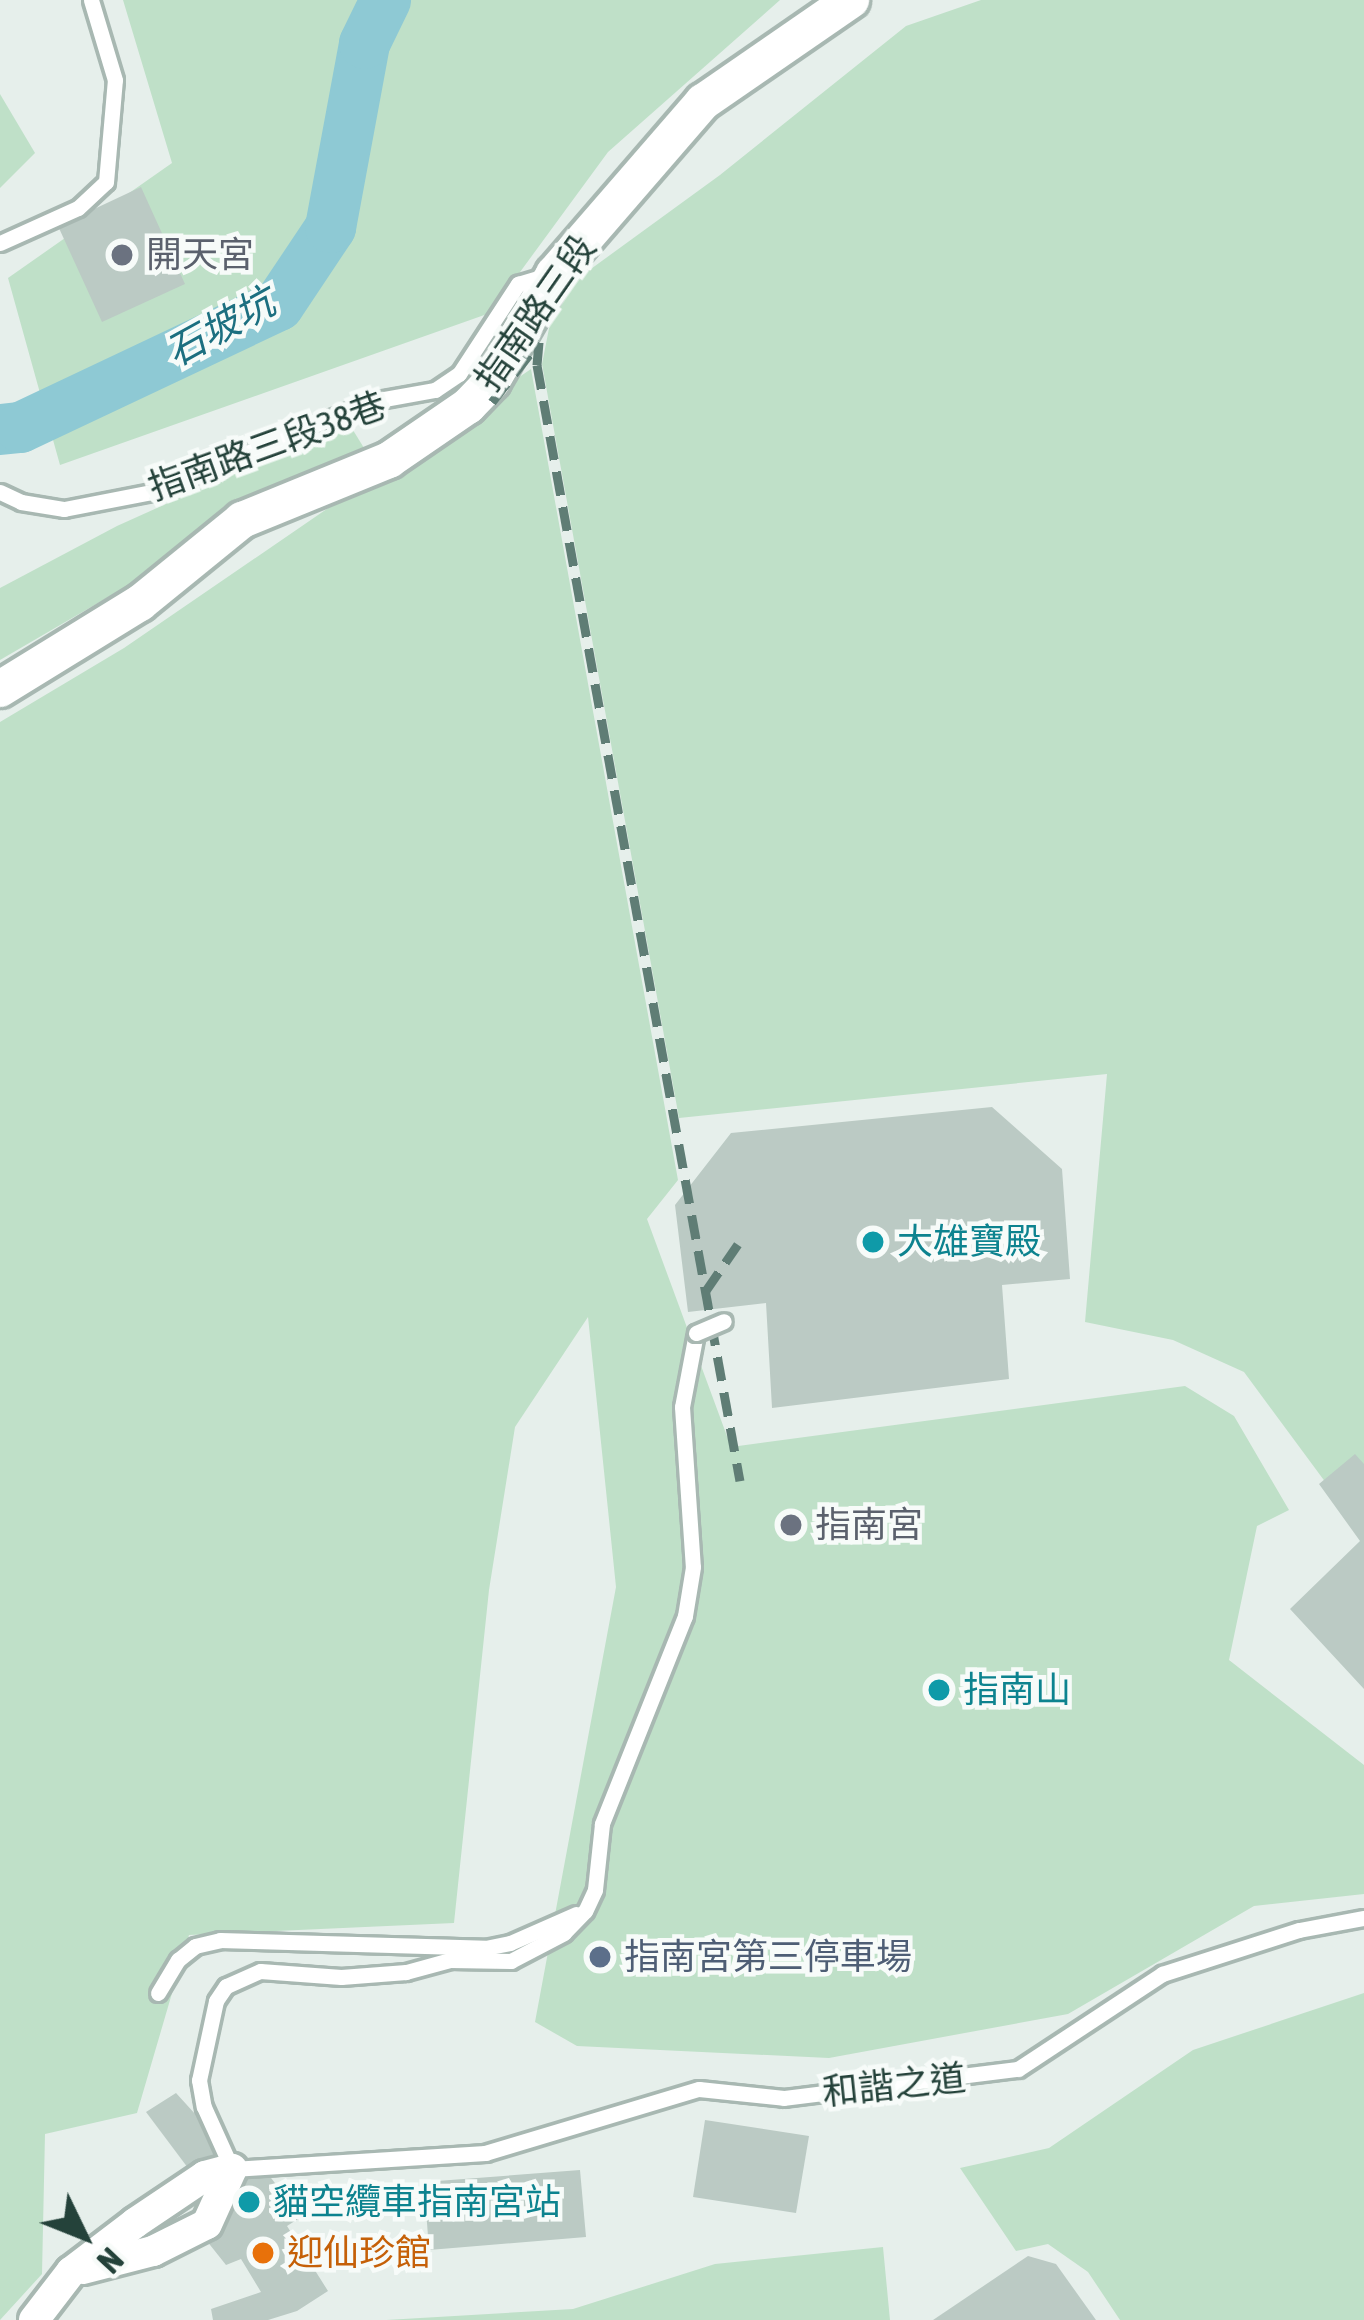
<!DOCTYPE html>
<html>
<head>
<meta charset="utf-8">
<style>
	body { margin:0 }
	#map { position:relative; width:1364px; height:2320px; overflow:hidden; background:#e6efeb; font-family:"Asap Condensed","Noto Sans TC",sans-serif }
	div>[style] { position:absolute }
	[style*='--x'] { left:calc(var(--x)*1px); top:calc(var(--y)*1px); width:calc(var(--w)*1px); rotate:calc(var(--a)*1deg) }
	.green>* { inset:0; background:#bfe0c8 }
	.river>* { height:51px; margin:-25.5px; padding:0 25.5px; transform-origin:25.5px; border-radius:25.5px; background:#8ec9d4 }
	.building>* { inset:0; background:#bbcac4 }
	.roads { filter:drop-shadow(3px 0 #a8b8b2) drop-shadow(-3px 0 #a8b8b2) drop-shadow(0 3px #a8b8b2) drop-shadow(0 -3px #a8b8b2) }
	.service>* { height:15px; margin:-7.5px; padding:0 7.5px; transform-origin:7.5px; border-radius:7.5px; background:#fff }
	.minor>* { height:30px; margin:-15px; padding:0 15px; transform-origin:15px; border-radius:15px; background:#fff }
	.tertiary>* { height:36px; margin:-18px; padding:0 18px; transform-origin:18px; border-radius:18px; background:#fff }
	.rail>* { height:9px; margin-top:-4.5px; transform-origin:0; background:repeating-linear-gradient(90deg,#5f7d75 0 24px,transparent 0 36px) }
	.bridges { filter:drop-shadow(3px 0 #a8b8b2) drop-shadow(-3px 0 #a8b8b2) drop-shadow(0 3px #a8b8b2) drop-shadow(0 -3px #a8b8b2) }
	.service-bridge>* { height:15px; margin:-7.5px; padding:0 7.5px; transform-origin:7.5px; border-radius:7.5px; background:#fff }
	.dots>* { width:33px; height:33px; translate:-50% -50%; box-sizing:border-box; border:6px solid #f7fbf9; border-radius:50% }
	span { translate:-50% -50%; white-space:nowrap; text-align:center; line-height:1.15; -webkit-text-stroke:9px #f7fbf9; paint-order:stroke }
	.worship-label { font-size:36px; color:#5b616d }
	.left { translate:0 -50%; text-align:left }
	.street-label { font-size:36px; color:#24423a }
	.culture-label { font-size:36px; color:#0d838f }
	.service-label { font-size:36px; color:#4e5e75 }
	.food-label { font-size:36px; color:#c56008 }
	.water-label { font-size:39px; color:#1c6f80; font-style:italic }
	.north { position:absolute; left:24px; top:2176px; width:120px; height:120px; -webkit-text-stroke:9px #f7fbf9; paint-order:stroke; rotate:133deg; font-size:33px; font-weight:700; line-height:48px; text-align:center; color:#24423a }
	.north::after { content:''; display:block; margin:auto; width:42px; height:54px; background:#24423a; clip-path:polygon(50% 0,100% 100%,50% 72%,0 100%) }
</style>
</head>
<body>
<div id="map">
	<div class="green">
		<div style="clip-path:polygon(123px 0,780px 0,608px 152px,490px 313px,60px 465px,8px 278px,172px 163px)"></div>
		<div style="clip-path:polygon(981px 0,1364px 0,1364px 1490px,1343px 1506px,1244px 1372px,1173px 1340px,1085px 1322px,1107px 1074px,679px 1118px,542px 364px,554px 303px,562px 290px,720px 175px,906px 26px)"></div>
		<div style="clip-path:polygon(0 94px,35px 153px,0 188px)"></div>
		<div style="clip-path:polygon(531px 369px,678px 1180px,647px 1219px,731px 1447px,1185px 1386px,1234px 1416px,1289px 1510px,1257px 1526px,1229px 1660px,1364px 1765px,1364px 1894px,1254px 1906px,1068px 2014px,829px 2058px,577px 2046px,535px 2022px,616px 1587px,588px 1317px,515px 1427px,489px 1590px,454px 1923px,189px 1935px,137px 2113px,45px 2134px,42px 2274px,0 2320px,0 722px,124px 648px)"></div>
		<div style="clip-path:polygon(348px 422px,364px 448px,0 660px,0 588px,117px 526px)"></div>
		<div style="clip-path:polygon(1364px 1993px,1364px 2320px,1120px 2320px,1088px 2272px,1048px 2244px,1016px 2251px,960px 2168px,1049px 2148px,1193px 2050px)"></div>
		<div style="clip-path:polygon(883px 2247px,890px 2320px,386px 2320px,573px 2309px,715px 2264px)"></div>
	</div>
	<div class="river">
		<div style="--x:0;--y:429;--w:20;--a:-6"></div>
		<div style="--x:20;--y:427;--w:285;--a:-25.3"></div>
		<div style="--x:278;--y:305;--w:94;--a:-56.3"></div>
		<div style="--x:330;--y:227;--w:187;--a:-79.5"></div>
		<div style="--x:364;--y:43;--w:48;--a:-64"></div>
	</div>
	<div class="building">
		<div style="clip-path:polygon(141px 187px,185px 284px,102px 322px,58px 226px)"></div>
		<div style="clip-path:polygon(992px 1107px,1062px 1169px,1070px 1279px,1002px 1285px,1009px 1379px,772px 1408px,766px 1303px,688px 1312px,675px 1205px,731px 1133px)"></div>
		<div style="clip-path:polygon(1355px 1454px,1364px 1464px,1364px 1689px,1290px 1609px,1360px 1541px,1319px 1484px)"></div>
		<div style="clip-path:polygon(176px 2093px,247px 2171px,268px 2174px,301px 2217px,287px 2226px,328px 2291px,297px 2311px,268px 2320px,213px 2320px,211px 2309px,261px 2292px,241px 2259px,226px 2265px,191px 2221px,209px 2196px,146px 2112px)"></div>
		<div style="clip-path:polygon(705px 2120px,809px 2136px,796px 2213px,693px 2197px)"></div>
		<div style="clip-path:polygon(580px 2170px,586px 2237px,429px 2250px,424px 2182px)"></div>
		<div style="clip-path:polygon(1028px 2256px,1056px 2264px,1096px 2320px,933px 2320px)"></div>
	</div>
	<div class="roads">
		<div class="service">
			<div style="--x:0;--y:243;--w:85;--a:-24.2"></div>
			<div style="--x:78;--y:208;--w:38;--a:-43"></div>
			<div style="--x:106;--y:182;--w:102;--a:-85"></div>
			<div style="--x:115;--y:80;--w:84;--a:-106.7"></div>
			<div style="--x:0;--y:492;--w:23;--a:25"></div>
			<div style="--x:21;--y:502;--w:44;--a:9.2"></div>
			<div style="--x:64;--y:509;--w:90;--a:-10.9"></div>
			<div style="--x:152;--y:492;--w:239;--a:-22.4"></div>
			<div style="--x:373;--y:401;--w:63;--a:-10.1"></div>
			<div style="--x:435;--y:390;--w:29;--a:-34"></div>
			<div style="--x:459;--y:374;--w:108;--a:-56.8"></div>
			<div style="--x:518;--y:284;--w:28;--a:-17"></div>
			<div style="--x:696;--y:1333;--w:75;--a:100.7"></div>
			<div style="--x:682;--y:1407;--w:160;--a:86.1"></div>
			<div style="--x:693;--y:1567;--w:50;--a:99.3"></div>
			<div style="--x:685;--y:1616;--w:224;--a:111.8"></div>
			<div style="--x:602;--y:1824;--w:66;--a:96.1"></div>
			<div style="--x:595;--y:1890;--w:23;--a:115"></div>
			<div style="--x:585;--y:1911;--w:30;--a:134"></div>
			<div style="--x:564;--y:1933;--w:60;--a:152.2"></div>
			<div style="--x:511;--y:1961;--w:61;--a:-179.1"></div>
			<div style="--x:450;--y:1960;--w:46;--a:164.7"></div>
			<div style="--x:406;--y:1972;--w:65;--a:175.6"></div>
			<div style="--x:341;--y:1977;--w:81;--a:-175.8"></div>
			<div style="--x:260;--y:1971;--w:37;--a:156"></div>
			<div style="--x:226;--y:1986;--w:18;--a:124"></div>
			<div style="--x:216;--y:2001;--w:81;--a:102.1"></div>
			<div style="--x:199;--y:2080;--w:27;--a:80"></div>
			<div style="--x:204;--y:2107;--w:68;--a:65.7"></div>
			<div style="--x:232;--y:2169;--w:254;--a:-3.6"></div>
			<div style="--x:485;--y:2153;--w:223;--a:-16.7"></div>
			<div style="--x:699;--y:2089;--w:85;--a:6"></div>
			<div style="--x:784;--y:2098;--w:236;--a:-7.1"></div>
			<div style="--x:1018;--y:2069;--w:173;--a:-33.4"></div>
			<div style="--x:1162;--y:1974;--w:144;--a:-17.8"></div>
			<div style="--x:1299;--y:1930;--w:66;--a:-10.5"></div>
			<div style="--x:158;--y:1993;--w:39;--a:-59"></div>
			<div style="--x:178;--y:1960;--w:22;--a:-39"></div>
			<div style="--x:195;--y:1946;--w:26;--a:-13"></div>
			<div style="--x:220;--y:1940;--w:265;--a:1.7"></div>
			<div style="--x:485;--y:1948;--w:25;--a:-11"></div>
			<div style="--x:510;--y:1943;--w:72;--a:-23.7"></div>
		</div>
		<div class="minor">
			<div style="--x:83;--y:2269;--w:72;--a:-14.4"></div>
			<div style="--x:153;--y:2251;--w:60;--a:-26.6"></div>
			<div style="--x:207;--y:2224;--w:60;--a:-65.6"></div>
			<div style="--x:34;--y:2320;--w:61;--a:-52.4"></div>
			<div style="--x:71;--y:2272;--w:81;--a:-37.4"></div>
			<div style="--x:135;--y:2223;--w:84;--a:-33.9"></div>
			<div style="--x:205;--y:2176;--w:28;--a:-15"></div>
		</div>
		<div class="tertiary">
			<div style="--x:0;--y:689;--w:164;--a:-31.6"></div>
			<div style="--x:140;--y:603;--w:132;--a:-39.1"></div>
			<div style="--x:242;--y:520;--w:159;--a:-22.2"></div>
			<div style="--x:389;--y:460;--w:96;--a:-34.4"></div>
			<div style="--x:468;--y:406;--w:35;--a:-46"></div>
			<div style="--x:492;--y:381;--w:124;--a:-59.9"></div>
			<div style="--x:554;--y:274;--w:228;--a:-49.1"></div>
			<div style="--x:703;--y:102;--w:180;--a:-34.6"></div>
		</div>
	</div>
	<div class="rail">
		<div style="--x:492;--y:402;--w:76;--a:-51.9"></div>
		<div style="--x:539;--y:342;--w:23;--a:95"></div>
		<div style="--x:537;--y:365;--w:1134;--a:79.69"></div>
		<div style="--x:705;--y:1292;--w:58;--a:-55.5"></div>
	</div>
	<div class="bridges">
		<div class="service-bridge">
			<div style="--x:696;--y:1333;--w:30;--a:-23"></div>
		</div>
	</div>
	<div class="dots">
		<div style="left:122px;top:255px;background:#6b7280"></div>
		<div style="left:873px;top:1242px;background:#0f9aa8"></div>
		<div style="left:791px;top:1525px;background:#6b7280"></div>
		<div style="left:939px;top:1690px;background:#0f9aa8"></div>
		<div style="left:600px;top:1957px;background:#5c6f8a"></div>
		<div style="left:249px;top:2202px;background:#0f9aa8"></div>
		<div style="left:263px;top:2253px;background:#e8710a"></div>
	</div>
	<div class="worship-label">
		<span class="left" style="left:146px;top:255px">開天宮</span>
		<span class="left" style="left:815px;top:1525px">指南宮</span>
	</div>
	<div class="street-label">
		<span style="left:535px;top:313px;rotate:-55deg">指南路三段</span>
		<span style="left:267px;top:446px;rotate:-20deg">指南路三段38巷</span>
		<span style="left:894px;top:2085px;rotate:-6deg">和諧之道</span>
	</div>
	<div class="culture-label">
		<span class="left" style="left:897px;top:1242px">大雄寶殿</span>
		<span class="left" style="left:963px;top:1690px">指南山</span>
		<span class="left" style="left:273px;top:2202px">貓空纜車指南宮站</span>
	</div>
	<div class="service-label">
		<span class="left" style="left:624px;top:1957px">指南宮第三停車場</span>
	</div>
	<div class="food-label">
		<span class="left" style="left:287px;top:2253px">迎仙珍館</span>
	</div>
	<div class="water-label">
		<span style="left:220px;top:327px;rotate:-29deg">石坡坑</span>
	</div>
	<div class="north">N</div>
</div>
</body>
</html>
